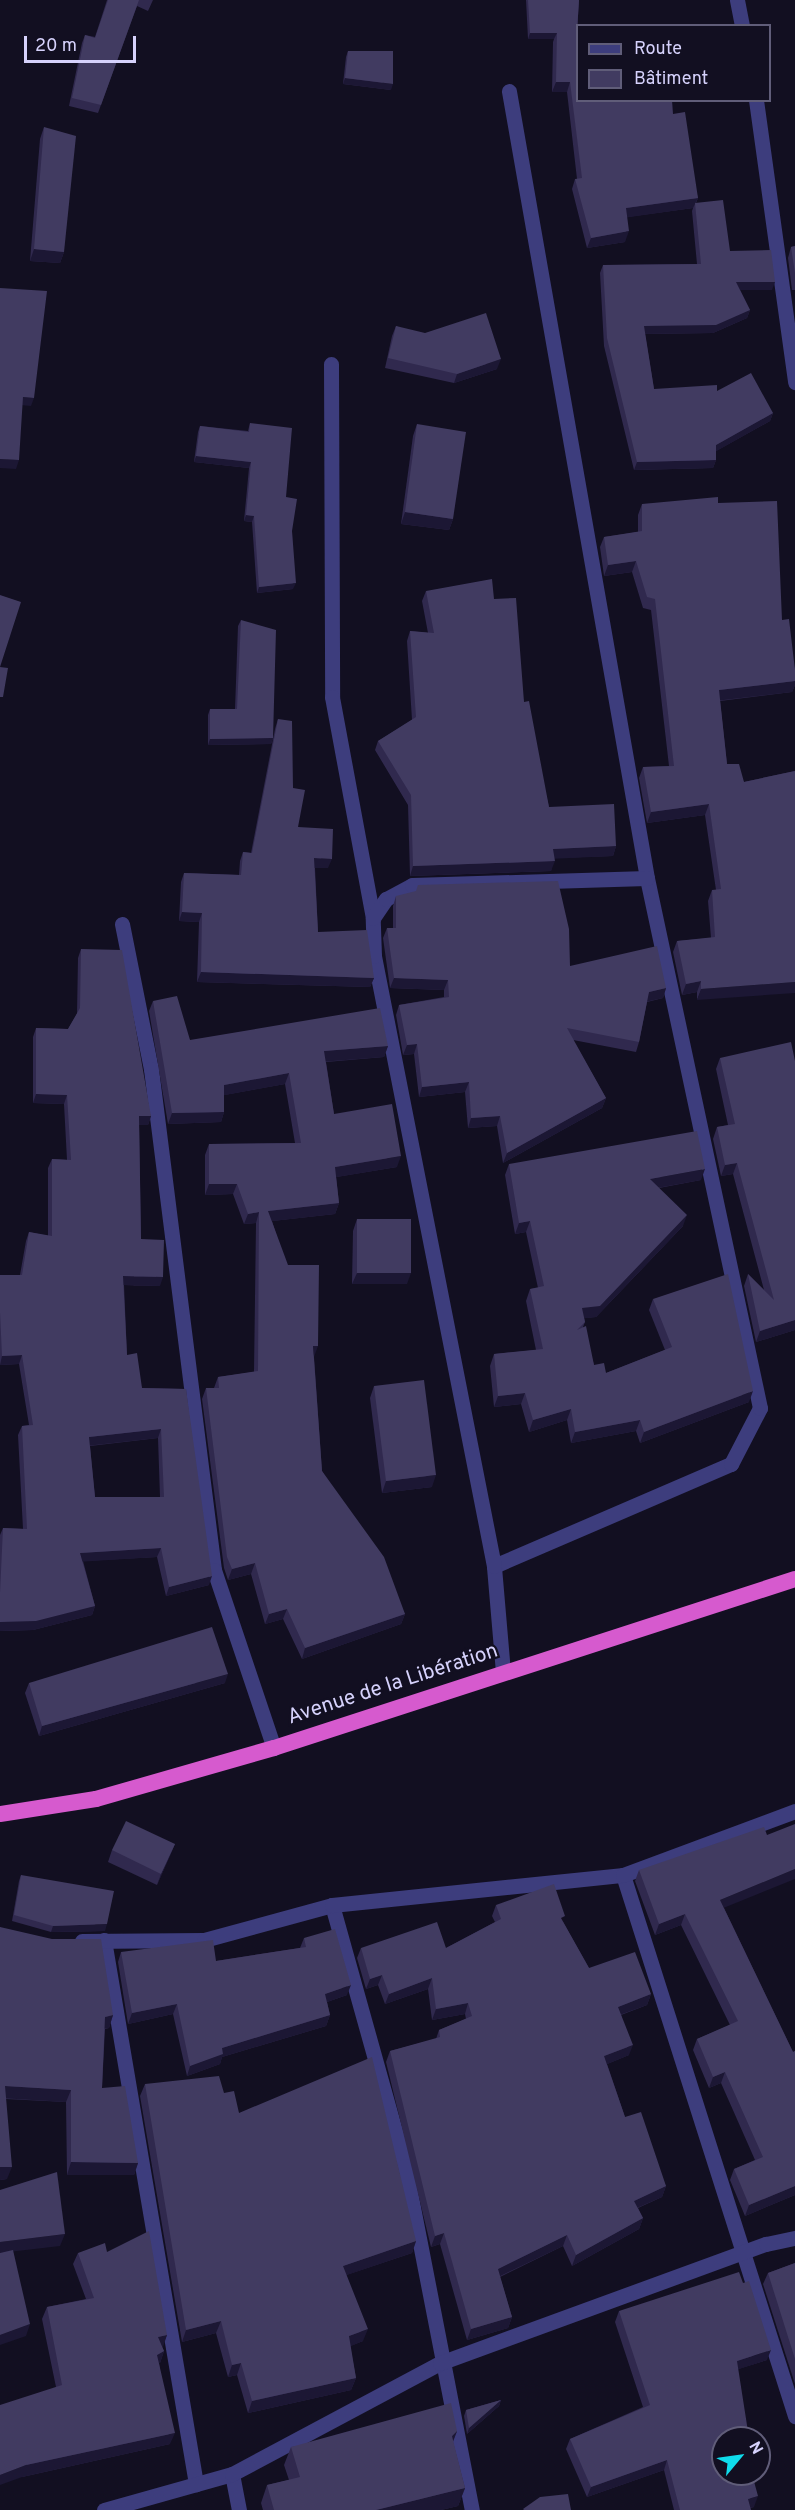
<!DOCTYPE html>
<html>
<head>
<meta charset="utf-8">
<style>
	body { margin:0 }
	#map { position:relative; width:795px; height:2510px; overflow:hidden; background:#120f21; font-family:Overpass,sans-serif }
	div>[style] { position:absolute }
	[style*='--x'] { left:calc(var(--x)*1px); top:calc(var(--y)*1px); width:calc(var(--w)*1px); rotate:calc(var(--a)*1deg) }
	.minor>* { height:15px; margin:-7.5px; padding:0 7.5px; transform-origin:7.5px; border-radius:7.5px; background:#3d3d7d }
	.trunk>* { height:16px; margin:-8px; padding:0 8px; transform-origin:8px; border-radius:8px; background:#d65ace }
	.wall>* { inset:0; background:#30294e }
	.shaded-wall>* { inset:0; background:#1c1734 }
	.building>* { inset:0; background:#413b61 }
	span { translate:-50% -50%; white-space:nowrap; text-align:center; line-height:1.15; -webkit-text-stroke:4.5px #120f21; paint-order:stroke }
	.street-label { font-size:21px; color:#d6d2fc }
	.legend { position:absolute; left:576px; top:24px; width:195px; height:78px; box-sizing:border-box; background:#120f21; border:2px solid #605d79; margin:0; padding:8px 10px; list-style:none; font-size:18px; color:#d6d2fc }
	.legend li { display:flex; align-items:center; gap:12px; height:30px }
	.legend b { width:30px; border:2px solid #605d79 }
	.north { position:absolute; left:711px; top:2426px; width:60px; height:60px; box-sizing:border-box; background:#120f21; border:2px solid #605d79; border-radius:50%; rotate:61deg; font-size:16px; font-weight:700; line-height:24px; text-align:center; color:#d6d2fc }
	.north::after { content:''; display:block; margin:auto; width:21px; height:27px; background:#0fdcec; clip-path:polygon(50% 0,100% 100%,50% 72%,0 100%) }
	.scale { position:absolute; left:24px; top:36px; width:112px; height:27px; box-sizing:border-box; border:3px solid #d6d2fc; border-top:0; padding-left:8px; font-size:18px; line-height:21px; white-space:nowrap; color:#d6d2fc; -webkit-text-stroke:4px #120f21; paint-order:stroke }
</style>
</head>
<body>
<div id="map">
	<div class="minor">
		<div style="--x:737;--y:0;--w:26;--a:79"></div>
		<div style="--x:756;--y:100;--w:285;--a:82.1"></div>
		<div style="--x:331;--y:364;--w:333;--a:89.8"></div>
		<div style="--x:332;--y:697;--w:225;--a:79.5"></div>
		<div style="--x:122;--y:924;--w:148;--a:78.7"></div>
		<div style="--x:151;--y:1069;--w:505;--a:82.83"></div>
		<div style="--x:214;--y:1570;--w:188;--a:71.4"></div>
		<div style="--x:494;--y:1566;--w:258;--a:-23.3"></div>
		<div style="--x:731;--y:1464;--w:63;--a:-62.6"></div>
		<div style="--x:760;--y:1408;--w:542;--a:-102.04"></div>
		<div style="--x:647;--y:878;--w:799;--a:-99.95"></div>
		<div style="--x:503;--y:1672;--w:106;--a:-94.9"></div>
		<div style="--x:494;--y:1566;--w:622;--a:-101.13"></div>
		<div style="--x:374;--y:956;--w:38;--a:-92"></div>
		<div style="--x:373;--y:918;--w:23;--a:-56"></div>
		<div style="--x:386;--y:899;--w:30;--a:-28"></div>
		<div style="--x:412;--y:885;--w:235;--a:-1.7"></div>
		<div style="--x:623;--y:1875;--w:568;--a:72.36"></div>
		<div style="--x:332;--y:1905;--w:271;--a:74.4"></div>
		<div style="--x:405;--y:2166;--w:350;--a:79"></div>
		<div style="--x:104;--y:1940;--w:552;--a:80.4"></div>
		<div style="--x:82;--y:1941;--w:122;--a:-0.5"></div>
		<div style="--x:204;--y:1940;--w:133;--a:-15.3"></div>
		<div style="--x:332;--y:1905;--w:293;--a:-5.9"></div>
		<div style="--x:623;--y:1875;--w:184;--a:-20.4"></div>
		<div style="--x:232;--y:2474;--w:37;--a:79"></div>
		<div style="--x:104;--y:2510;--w:133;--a:-15.7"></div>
		<div style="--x:232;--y:2474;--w:236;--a:-28.1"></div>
		<div style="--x:440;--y:2363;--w:347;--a:-20.1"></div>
		<div style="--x:766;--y:2244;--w:30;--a:-12"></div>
	</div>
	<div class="trunk">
		<div style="--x:0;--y:1814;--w:97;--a:-8.9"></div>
		<div style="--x:96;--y:1799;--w:185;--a:-16"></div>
		<div style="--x:274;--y:1748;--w:548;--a:-17.97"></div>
	</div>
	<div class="wall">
		<div style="clip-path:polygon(107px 0,153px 0,148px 11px,137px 6px,98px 113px,69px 106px,82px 43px,85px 35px,95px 37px)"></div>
		<div style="clip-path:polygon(526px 0,579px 0,577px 32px,673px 114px,698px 198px,696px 203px,730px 251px,772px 290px,740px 290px,750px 310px,747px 318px,713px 333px,645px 334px,654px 389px,717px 391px,773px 413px,770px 421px,716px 451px,716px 460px,713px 468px,634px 470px,604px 346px,600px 273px,603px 265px,697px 264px,692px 211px,693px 208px,627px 217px,625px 242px,587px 248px,572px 189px,575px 179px,577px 179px,567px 92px,552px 92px,553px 42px,554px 39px,528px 39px)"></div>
		<div style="clip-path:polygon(348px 51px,391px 90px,343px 84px,346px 57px)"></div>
		<div style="clip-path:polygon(44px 127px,64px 252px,60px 263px,30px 261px,40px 139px)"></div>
		<div style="clip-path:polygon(795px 246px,795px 290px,792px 290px,788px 258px,791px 247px)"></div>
		<div style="clip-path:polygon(396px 326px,497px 369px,454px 383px,385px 368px,392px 336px)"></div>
		<div style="clip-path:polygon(250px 423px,286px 497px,292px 531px,293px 589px,257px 593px,252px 522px,244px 521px,249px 468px,194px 462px,198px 432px,200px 426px,248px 431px)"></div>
		<div style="clip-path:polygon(417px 424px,453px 519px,449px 530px,401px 524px,413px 436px)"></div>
		<div style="clip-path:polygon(718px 503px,782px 620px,795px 670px,795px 685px,792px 692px,720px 701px,727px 764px,744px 782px,795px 771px,697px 1000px,697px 992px,682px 995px,673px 952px,677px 941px,711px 938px,708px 901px,712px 890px,716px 890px,705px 815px,647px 823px,639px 778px,643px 767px,669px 766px,651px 610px,643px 608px,632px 572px,604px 576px,600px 547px,604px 537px,638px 532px,638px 515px,642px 504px)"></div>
		<div style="clip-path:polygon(426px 591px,494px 599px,524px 702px,549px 807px,616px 846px,613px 856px,554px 858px,551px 871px,410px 876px,408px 805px,375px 750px,378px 741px,412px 720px,407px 641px,410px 631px,428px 633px,422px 601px)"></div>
		<div style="clip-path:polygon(241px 620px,273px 738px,271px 744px,208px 745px,208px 715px,210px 709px,235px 709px,238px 626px)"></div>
		<div style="clip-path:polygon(278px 719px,293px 788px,298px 827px,328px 868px,315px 868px,318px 932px,374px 978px,370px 987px,197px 982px,199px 922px,179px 921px,181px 882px,184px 873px,239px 875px,240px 861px,243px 852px,251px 853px,275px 729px)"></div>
		<div style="clip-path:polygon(396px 896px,570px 966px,666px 988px,663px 998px,647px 1002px,639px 1042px,636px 1052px,573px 1040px,606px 1098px,602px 1108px,503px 1163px,497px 1126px,468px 1128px,465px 1092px,419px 1097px,414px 1054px,403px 1055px,396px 1015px,399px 1005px,444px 997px,444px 990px,390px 988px,383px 938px,387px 928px,393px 928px,393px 906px)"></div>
		<div style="clip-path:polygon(evenodd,81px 949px,151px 1116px,148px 1125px,139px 1125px,141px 1239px,160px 1286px,124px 1285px,127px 1355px,142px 1388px,186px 1389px,209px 1585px,166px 1596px,157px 1557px,83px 1561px,95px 1606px,92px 1615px,33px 1630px,0 1631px,0 1535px,3px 1528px,23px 1529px,18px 1435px,22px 1426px,29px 1425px,19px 1364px,0 1365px,0 1275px,20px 1275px,26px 1241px,29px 1232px,48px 1236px,48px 1168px,52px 1159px,67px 1160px,64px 1104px,33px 1103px,33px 1037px,36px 1028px,68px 1029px,77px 1014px,78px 958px,81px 949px,158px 1438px,160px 1497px,95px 1497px,90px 1446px,158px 1438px)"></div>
		<div style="clip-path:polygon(153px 1001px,190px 1040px,388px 1046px,384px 1057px,326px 1062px,334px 1114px,397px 1167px,336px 1177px,339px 1203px,335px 1214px,272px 1221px,314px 1357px,322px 1471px,405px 1614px,401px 1624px,302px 1659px,283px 1619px,265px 1624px,251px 1574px,228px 1580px,224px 1568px,202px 1399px,206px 1388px,214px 1388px,218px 1377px,254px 1372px,256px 1223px,244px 1224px,233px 1194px,205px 1195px,205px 1155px,209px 1144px,295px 1143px,285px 1084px,224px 1095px,224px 1112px,221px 1122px,168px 1124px,149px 1011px)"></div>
		<div style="clip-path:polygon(720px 1058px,795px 1061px,795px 1330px,756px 1342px,744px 1286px,748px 1274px,764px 1290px,733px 1174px,721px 1176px,713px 1139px,717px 1127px,728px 1125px,716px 1069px)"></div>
		<div style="clip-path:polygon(509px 1164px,701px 1180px,659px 1188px,683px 1226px,596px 1317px,584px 1318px,585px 1322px,583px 1327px,594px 1365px,606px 1373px,665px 1350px,649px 1310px,653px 1299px,749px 1402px,640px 1443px,636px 1431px,571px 1443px,567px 1420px,529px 1432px,521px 1404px,494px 1407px,490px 1366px,494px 1354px,536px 1350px,526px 1301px,530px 1289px,538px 1288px,526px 1232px,515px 1234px,505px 1175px)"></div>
		<div style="clip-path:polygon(357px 1219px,407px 1284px,352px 1284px,353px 1231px)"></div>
		<div style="clip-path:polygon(374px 1386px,432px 1487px,382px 1493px,370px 1398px)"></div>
		<div style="clip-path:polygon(29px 1683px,225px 1683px,39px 1736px,25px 1693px)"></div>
		<div style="clip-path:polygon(175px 1844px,157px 1885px,108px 1862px,112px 1850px)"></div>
		<div style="clip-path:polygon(639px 1870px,724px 1908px,793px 2052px,795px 2051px,795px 2195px,745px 2216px,730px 2180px,734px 2169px,755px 2160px,721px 2083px,709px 2088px,693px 2050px,697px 2039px,730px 2025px,681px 1925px,655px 1935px,635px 1881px)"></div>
		<div style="clip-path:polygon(21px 1875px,105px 1931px,51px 1932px,12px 1921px,19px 1881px)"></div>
		<div style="clip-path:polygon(496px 1905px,563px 1922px,589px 1968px,651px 1994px,647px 2005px,621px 2015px,629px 2055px,607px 2064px,625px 2117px,666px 2186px,662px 2197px,638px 2208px,643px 2218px,639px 2229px,572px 2266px,563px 2246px,500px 2277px,512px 2317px,508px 2328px,467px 2340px,440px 2244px,431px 2247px,386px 2062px,390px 2051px,436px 2039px,439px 2030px,466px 2019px,465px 2014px,432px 2020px,428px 1989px,385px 2004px,378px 1985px,366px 1989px,357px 1958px,361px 1948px,446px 1948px,495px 1922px,492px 1916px)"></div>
		<div style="clip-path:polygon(0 1927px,113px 2015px,109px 2028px,105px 2029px,102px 2088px,138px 2163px,134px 2175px,67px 2175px,66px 2102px,6px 2099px,7px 2179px,0 2180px)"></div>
		<div style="clip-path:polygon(304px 1938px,347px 1995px,327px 2002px,330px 2015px,326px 2026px,222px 2057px,220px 2064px,187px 2076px,173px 2014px,128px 2024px,118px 1962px,121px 1952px,216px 1961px,300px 1948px)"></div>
		<div style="clip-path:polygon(145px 2084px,224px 2093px,239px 2113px,416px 2241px,412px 2253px,346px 2275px,363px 2341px,350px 2346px,356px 2378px,351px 2390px,248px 2413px,237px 2375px,228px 2377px,216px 2333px,182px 2342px,140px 2096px)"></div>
		<div style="clip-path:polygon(107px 2252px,167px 2335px,162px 2347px,164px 2351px,160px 2363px,159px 2363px,170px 2444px,22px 2477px,56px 2387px,42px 2319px,47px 2307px,86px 2299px,73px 2264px,78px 2253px)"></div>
		<div style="clip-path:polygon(795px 2263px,795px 2384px,763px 2284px,768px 2273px)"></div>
		<div style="clip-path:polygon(619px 2311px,767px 2360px,738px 2369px,723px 2438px,754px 2507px,750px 2508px,751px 2510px,674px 2510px,664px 2470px,587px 2497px,566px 2449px,570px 2439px,643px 2407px,615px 2322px)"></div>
		<div style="clip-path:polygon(501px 2400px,499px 2406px,467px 2434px,464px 2416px,466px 2410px)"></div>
		<div style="clip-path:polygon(457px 2431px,453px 2442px,465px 2488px,458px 2506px,441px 2510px,263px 2510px,261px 2503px,267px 2485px,289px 2480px,284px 2465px,291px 2447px)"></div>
	</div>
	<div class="shaded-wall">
		<div style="clip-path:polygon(530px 33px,557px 33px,554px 39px,528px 39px)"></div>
		<div style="clip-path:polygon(345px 78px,393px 84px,391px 90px,343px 84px)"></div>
		<div style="clip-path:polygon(556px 82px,570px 82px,567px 92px,552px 92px)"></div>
		<div style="clip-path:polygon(698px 198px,693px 208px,623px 218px,626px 208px)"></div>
		<div style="clip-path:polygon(629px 231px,625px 242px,587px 248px,591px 238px)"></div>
		<div style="clip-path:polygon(34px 249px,64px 252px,60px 263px,30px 261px)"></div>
		<div style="clip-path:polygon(736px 282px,775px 282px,772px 290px,733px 290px)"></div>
		<div style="clip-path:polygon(750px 310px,747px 318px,713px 333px,641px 334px,644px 326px)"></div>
		<div style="clip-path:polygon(501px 359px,497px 369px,454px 383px,457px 374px)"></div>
		<div style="clip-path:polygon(23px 397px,34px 398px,31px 406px,20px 405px)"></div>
		<div style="clip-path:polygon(773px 413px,770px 421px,713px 453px,716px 445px)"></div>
		<div style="clip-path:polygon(196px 456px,251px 462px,249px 468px,194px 462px)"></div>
		<div style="clip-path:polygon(0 459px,19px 460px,16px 469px,0 468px)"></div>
		<div style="clip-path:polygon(716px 460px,713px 468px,634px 470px,637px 462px)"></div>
		<div style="clip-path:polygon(405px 512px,453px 519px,449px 530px,401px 524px)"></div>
		<div style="clip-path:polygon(246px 515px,254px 516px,252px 522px,244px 521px)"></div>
		<div style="clip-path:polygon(636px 561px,632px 572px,604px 576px,608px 565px)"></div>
		<div style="clip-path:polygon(296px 583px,293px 589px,257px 593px,259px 587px)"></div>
		<div style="clip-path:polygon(795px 681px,795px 685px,792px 692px,715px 701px,719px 690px)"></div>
		<div style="clip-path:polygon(273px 738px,271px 744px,208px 745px,210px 739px)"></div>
		<div style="clip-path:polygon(709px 804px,705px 815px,647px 823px,651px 812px)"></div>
		<div style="clip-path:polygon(616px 846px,613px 856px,549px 859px,553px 849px)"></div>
		<div style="clip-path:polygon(314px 858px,332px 859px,328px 868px,311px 868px)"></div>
		<div style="clip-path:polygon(555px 861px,551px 871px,410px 876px,413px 866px)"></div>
		<div style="clip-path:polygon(182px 912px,202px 913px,199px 922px,179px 921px)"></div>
		<div style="clip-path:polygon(201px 972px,374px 978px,370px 987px,197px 982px)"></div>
		<div style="clip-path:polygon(394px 978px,448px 980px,444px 990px,390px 988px)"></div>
		<div style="clip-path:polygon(701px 981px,697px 992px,682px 995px,686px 984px)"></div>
		<div style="clip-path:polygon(795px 982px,795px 993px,697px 1000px,701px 989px)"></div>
		<div style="clip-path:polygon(666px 988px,663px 998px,645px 1002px,649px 992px)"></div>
		<div style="clip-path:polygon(417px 1044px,414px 1054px,403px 1055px,407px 1045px)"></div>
		<div style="clip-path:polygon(388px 1046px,384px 1057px,320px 1062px,324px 1051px)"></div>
		<div style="clip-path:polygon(289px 1073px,285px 1084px,220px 1096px,224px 1085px)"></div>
		<div style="clip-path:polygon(469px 1082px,465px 1092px,419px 1097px,422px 1087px)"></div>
		<div style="clip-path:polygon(36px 1094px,67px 1095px,64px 1104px,33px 1103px)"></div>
		<div style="clip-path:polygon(606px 1098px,602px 1108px,503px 1163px,507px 1153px)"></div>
		<div style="clip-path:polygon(224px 1112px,221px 1122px,168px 1124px,172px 1113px)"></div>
		<div style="clip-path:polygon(139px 1116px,151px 1116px,148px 1125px,135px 1125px)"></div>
		<div style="clip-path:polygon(500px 1116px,497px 1126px,468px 1128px,471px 1118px)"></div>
		<div style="clip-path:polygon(401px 1156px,397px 1167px,331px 1178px,335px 1167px)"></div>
		<div style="clip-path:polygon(737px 1163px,733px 1174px,721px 1176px,725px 1165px)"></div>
		<div style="clip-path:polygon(705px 1169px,701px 1180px,646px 1190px,650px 1179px)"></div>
		<div style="clip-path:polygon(209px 1184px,237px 1184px,233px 1194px,205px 1195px)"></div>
		<div style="clip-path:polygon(339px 1203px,335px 1214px,264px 1222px,268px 1211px)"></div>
		<div style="clip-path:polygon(259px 1212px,256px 1223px,244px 1224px,248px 1214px)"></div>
		<div style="clip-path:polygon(687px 1215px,683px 1226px,596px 1317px,578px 1319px,582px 1308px)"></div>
		<div style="clip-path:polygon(530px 1221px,526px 1232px,515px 1234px,519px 1223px)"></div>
		<div style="clip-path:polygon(357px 1273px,411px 1273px,407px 1284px,352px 1284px)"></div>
		<div style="clip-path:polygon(123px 1276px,163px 1277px,160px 1286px,120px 1285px)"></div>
		<div style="clip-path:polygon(795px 1320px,795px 1330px,756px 1342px,760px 1331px)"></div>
		<div style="clip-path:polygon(313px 1346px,318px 1346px,314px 1357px)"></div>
		<div style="clip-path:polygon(22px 1355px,19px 1364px,0 1365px,2px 1356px)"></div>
		<div style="clip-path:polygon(753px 1391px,749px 1402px,640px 1443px,644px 1432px)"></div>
		<div style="clip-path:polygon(525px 1393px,521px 1404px,494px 1407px,498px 1396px)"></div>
		<div style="clip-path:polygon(571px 1409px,567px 1420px,529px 1432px,533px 1420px)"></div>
		<div style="clip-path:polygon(640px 1420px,636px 1431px,571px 1443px,575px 1432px)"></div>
		<div style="clip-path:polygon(161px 1429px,158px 1438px,86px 1446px,89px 1437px)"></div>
		<div style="clip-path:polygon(436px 1475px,432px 1487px,382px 1493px,386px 1481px)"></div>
		<div style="clip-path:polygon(161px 1548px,157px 1557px,77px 1562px,80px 1553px)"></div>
		<div style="clip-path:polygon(255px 1563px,251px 1574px,228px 1580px,232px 1569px)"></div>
		<div style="clip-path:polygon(212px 1576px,209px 1585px,166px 1596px,169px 1587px)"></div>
		<div style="clip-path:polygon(95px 1606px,92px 1615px,33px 1630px,0 1631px,0 1622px)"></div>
		<div style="clip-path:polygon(287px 1609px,283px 1619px,265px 1624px,269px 1614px)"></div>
		<div style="clip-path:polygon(405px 1614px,401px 1624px,302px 1659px,305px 1648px)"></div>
		<div style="clip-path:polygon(228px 1674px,225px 1683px,39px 1736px,42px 1726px)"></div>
		<div style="clip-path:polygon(175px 1844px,170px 1856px,157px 1885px,161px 1874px)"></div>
		<div style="clip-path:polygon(795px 1869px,795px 1879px,716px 1911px,720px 1900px)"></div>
		<div style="clip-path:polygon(685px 1914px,681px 1925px,655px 1935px,659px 1924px)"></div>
		<div style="clip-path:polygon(107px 1924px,105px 1931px,51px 1932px,53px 1926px)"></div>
		<div style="clip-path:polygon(382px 1975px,378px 1985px,366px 1989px,370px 1979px)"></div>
		<div style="clip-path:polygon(432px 1978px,428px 1989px,385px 2004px,389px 1994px)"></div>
		<div style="clip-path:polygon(351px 1985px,347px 1995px,321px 2004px,325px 1994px)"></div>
		<div style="clip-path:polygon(651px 1994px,647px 2005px,614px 2017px,618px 2007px)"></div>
		<div style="clip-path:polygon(468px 2003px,465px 2014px,432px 2020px,436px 2009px)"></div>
		<div style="clip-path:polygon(177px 2004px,173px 2014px,128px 2024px,132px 2013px)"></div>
		<div style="clip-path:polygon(113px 2015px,109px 2028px,101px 2029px,105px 2017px)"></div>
		<div style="clip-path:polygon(330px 2015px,326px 2026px,222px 2057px,220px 2064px,187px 2076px,190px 2066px,222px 2048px)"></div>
		<div style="clip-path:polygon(633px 2045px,629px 2055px,600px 2067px,604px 2056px)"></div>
		<div style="clip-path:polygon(725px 2072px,721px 2083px,709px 2088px,713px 2077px)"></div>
		<div style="clip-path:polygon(5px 2086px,71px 2090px,66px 2102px,0 2098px)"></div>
		<div style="clip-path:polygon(71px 2162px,138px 2163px,134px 2175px,67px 2175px)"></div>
		<div style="clip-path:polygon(0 2167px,12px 2167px,7px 2179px,0 2180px)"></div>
		<div style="clip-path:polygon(666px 2186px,662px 2197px,630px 2211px,634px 2201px)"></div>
		<div style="clip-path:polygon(795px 2186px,795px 2195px,745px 2216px,749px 2205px)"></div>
		<div style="clip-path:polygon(643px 2218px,639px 2229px,572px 2266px,576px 2255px)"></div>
		<div style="clip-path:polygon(444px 2233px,440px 2244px,431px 2247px,435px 2236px)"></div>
		<div style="clip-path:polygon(65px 2234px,60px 2246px,0 2253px,0 2242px)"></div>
		<div style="clip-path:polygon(567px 2235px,563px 2246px,494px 2279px,498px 2269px)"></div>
		<div style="clip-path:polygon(416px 2241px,412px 2253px,338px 2278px,343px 2266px)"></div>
		<div style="clip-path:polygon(512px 2317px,508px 2328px,467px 2340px,471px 2329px)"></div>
		<div style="clip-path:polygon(221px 2321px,216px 2333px,182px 2342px,186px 2330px)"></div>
		<div style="clip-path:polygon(30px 2324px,26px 2336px,0 2345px,0 2335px)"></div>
		<div style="clip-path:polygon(368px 2329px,363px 2341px,344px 2349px,349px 2336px)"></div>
		<div style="clip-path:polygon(167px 2335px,163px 2347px,154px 2349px,158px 2337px)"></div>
		<div style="clip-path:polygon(771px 2350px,767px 2360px,733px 2371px,737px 2361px)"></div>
		<div style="clip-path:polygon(164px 2351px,160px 2363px,152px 2366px,157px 2355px)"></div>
		<div style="clip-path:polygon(241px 2363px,237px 2375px,228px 2377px,232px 2365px)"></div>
		<div style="clip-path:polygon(356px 2378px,351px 2390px,248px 2413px,252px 2401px)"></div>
		<div style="clip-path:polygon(501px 2400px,499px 2406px,467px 2434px,469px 2428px)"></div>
		<div style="clip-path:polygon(457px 2431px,450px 2449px,452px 2436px)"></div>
		<div style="clip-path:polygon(175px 2433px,170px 2444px,22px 2477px,0 2485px,0 2475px,26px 2465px)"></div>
		<div style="clip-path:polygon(667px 2460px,664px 2470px,587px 2497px,591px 2487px)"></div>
		<div style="clip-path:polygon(465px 2488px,458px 2506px,441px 2510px,376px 2510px)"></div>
		<div style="clip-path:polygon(758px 2496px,754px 2507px,744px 2509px,748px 2499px)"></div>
	</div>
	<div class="building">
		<div style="clip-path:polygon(108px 0,139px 0,101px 105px,72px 98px,85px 35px,95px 38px)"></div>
		<div style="clip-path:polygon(528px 0,579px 0,577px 32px,557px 32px,557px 33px,530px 33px)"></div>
		<div style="clip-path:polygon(557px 32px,578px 32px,578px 100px,672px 100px,673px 114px,685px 112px,698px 198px,626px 208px,629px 231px,591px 238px,575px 179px,582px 178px,570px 82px,556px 82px)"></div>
		<div style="clip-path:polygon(348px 51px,393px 51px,393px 84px,345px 78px)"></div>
		<div style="clip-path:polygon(44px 127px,76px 136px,64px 252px,34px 249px)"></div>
		<div style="clip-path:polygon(723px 200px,730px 251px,771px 250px,775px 282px,736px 282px,750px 310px,716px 325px,644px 326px,654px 389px,717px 385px,717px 391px,751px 373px,773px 413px,716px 445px,716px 460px,637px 462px,607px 338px,603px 265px,701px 264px,695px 203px)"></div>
		<div style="clip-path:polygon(795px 246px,795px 273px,791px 247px)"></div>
		<div style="clip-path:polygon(0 288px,47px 291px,34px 398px,23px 397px,19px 460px,0 459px)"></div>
		<div style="clip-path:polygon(486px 313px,501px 359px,457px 374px,388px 358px,396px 326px,425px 333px)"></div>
		<div style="clip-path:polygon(250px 423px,292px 428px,286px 497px,297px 499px,292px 531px,296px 583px,259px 587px,254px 516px,246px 515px,251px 462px,196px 456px,200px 426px,249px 432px)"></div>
		<div style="clip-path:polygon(417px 424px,466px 432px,453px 519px,405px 512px)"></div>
		<div style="clip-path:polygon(718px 497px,718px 503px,777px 501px,782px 620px,789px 619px,795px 670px,795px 681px,719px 690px,727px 764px,739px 764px,744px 782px,795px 771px,795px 982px,701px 989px,701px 981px,686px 984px,677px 941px,715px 937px,712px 890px,721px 889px,709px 804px,651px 812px,643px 767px,674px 766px,655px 599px,647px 597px,636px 561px,608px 565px,604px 537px,642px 531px,642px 504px)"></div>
		<div style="clip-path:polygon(492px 579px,494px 599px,516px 598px,524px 702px,529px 701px,549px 807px,614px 804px,616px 846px,553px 849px,555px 861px,413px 866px,411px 795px,378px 741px,416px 717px,410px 631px,434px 633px,426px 591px)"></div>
		<div style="clip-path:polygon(0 595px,21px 602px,0 667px,8px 668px,3px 697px,0 697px)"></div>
		<div style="clip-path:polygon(241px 620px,276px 630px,273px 738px,210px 739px,210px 709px,237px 709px)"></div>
		<div style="clip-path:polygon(278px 719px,292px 721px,293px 788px,305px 790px,298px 827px,333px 829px,332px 859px,314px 858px,318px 932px,367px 930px,374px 978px,201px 972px,202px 913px,182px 912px,184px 873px,241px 875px,243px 852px,252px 853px)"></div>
		<div style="clip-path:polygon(558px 881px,569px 929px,570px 966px,657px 946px,666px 988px,649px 992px,639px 1042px,567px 1028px,606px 1098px,507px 1153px,500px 1116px,471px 1118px,469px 1082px,422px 1087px,417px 1044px,407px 1045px,399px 1005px,449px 997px,448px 980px,394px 978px,387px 928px,396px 928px,396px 896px,416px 891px,418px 885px)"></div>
		<div style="clip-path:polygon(evenodd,81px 949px,122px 950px,151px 1116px,139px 1116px,141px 1239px,164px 1240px,163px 1277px,123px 1276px,127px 1355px,137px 1353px,142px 1388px,186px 1389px,212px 1576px,169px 1587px,161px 1548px,80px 1553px,95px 1606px,36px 1621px,0 1622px,0 1593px,3px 1528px,27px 1529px,22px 1426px,33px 1425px,22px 1355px,2px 1356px,0 1312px,0 1275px,22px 1275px,29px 1232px,52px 1236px,52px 1159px,71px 1160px,67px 1095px,36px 1094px,36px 1028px,68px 1029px,80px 1008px,81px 949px,161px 1429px,164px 1497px,95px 1497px,89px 1437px,161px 1429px)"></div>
		<div style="clip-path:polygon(177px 996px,190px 1040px,380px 1008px,388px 1046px,324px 1051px,334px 1114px,392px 1104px,401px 1156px,335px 1167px,339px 1203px,268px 1211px,288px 1265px,319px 1265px,318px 1346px,313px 1346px,322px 1471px,384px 1557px,405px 1614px,305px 1648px,287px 1609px,269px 1614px,255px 1563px,232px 1569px,227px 1557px,206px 1388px,219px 1388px,218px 1377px,258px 1371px,259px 1212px,248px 1214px,237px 1184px,209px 1184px,209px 1144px,301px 1143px,289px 1073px,224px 1085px,224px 1112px,172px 1113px,153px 1001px)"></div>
		<div style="clip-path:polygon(791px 1042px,795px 1061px,795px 1320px,760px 1331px,748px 1274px,774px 1300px,737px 1163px,725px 1165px,717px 1127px,735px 1124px,720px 1058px)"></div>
		<div style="clip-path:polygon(697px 1131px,705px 1169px,650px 1179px,687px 1215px,600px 1306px,582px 1308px,585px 1322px,577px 1330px,586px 1326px,594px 1365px,604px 1363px,606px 1373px,672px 1347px,653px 1299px,728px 1274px,753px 1391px,644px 1432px,640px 1420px,575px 1432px,571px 1409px,533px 1420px,525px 1393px,498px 1396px,494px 1354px,543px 1349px,530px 1289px,544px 1286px,530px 1221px,519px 1223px,509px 1164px)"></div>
		<div style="clip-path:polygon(357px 1219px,411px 1219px,411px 1273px,357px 1273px)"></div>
		<div style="clip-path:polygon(424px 1380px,436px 1475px,386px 1481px,374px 1386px)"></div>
		<div style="clip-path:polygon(212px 1627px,228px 1674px,42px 1726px,29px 1683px)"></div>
		<div style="clip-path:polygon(126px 1821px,175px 1844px,161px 1874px,112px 1850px)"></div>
		<div style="clip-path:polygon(795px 1824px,795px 1869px,720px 1900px,793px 2052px,795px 2051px,795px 2186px,749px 2205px,734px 2169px,763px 2157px,725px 2072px,713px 2077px,697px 2039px,738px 2021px,685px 1914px,659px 1924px,639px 1870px,764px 1827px,767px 1835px)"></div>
		<div style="clip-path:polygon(21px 1875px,114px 1891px,107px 1924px,53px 1926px,14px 1915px)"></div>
		<div style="clip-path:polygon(554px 1884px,565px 1916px,561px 1918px,589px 1968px,635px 1952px,651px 1994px,618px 2007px,633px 2045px,604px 2056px,625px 2117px,641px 2112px,666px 2186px,634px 2201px,643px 2218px,576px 2255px,567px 2235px,498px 2269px,512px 2317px,471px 2329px,444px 2233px,435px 2236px,390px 2051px,440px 2037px,439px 2030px,472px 2016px,468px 2003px,436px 2009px,432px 1978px,389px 1994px,382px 1975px,370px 1979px,361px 1948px,437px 1922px,446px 1948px,501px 1919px,496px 1905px)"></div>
		<div style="clip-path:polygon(0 1927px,52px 1939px,101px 1939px,113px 2015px,105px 2017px,102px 2088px,125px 2086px,138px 2163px,71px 2162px,71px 2090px,5px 2086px,12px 2167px,0 2167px)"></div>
		<div style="clip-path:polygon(335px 1929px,351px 1985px,325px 1994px,330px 2015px,222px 2048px,223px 2054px,190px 2066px,177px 2004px,132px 2013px,121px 1952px,213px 1940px,216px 1961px,306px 1947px,304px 1938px)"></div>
		<div style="clip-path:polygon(372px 2057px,416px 2241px,343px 2266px,368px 2329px,349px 2336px,356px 2378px,252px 2401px,241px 2363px,232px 2365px,221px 2321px,186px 2330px,145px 2084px,219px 2076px,224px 2093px,234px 2091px,239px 2113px)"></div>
		<div style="clip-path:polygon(57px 2172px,65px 2234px,0 2242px,0 2190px)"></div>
		<div style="clip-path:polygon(149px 2231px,167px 2335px,158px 2337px,164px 2351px,157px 2355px,175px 2433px,26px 2465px,0 2475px,0 2405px,62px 2385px,47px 2307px,94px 2298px,78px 2253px,105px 2243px,107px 2252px)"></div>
		<div style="clip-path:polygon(13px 2250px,30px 2324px,0 2335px,0 2253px)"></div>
		<div style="clip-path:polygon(795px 2263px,795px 2359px,768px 2273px)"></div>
		<div style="clip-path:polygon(739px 2272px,743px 2283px,749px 2281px,771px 2350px,737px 2361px,749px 2438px,723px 2438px,723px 2474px,752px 2474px,758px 2496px,748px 2499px,751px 2510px,680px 2510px,667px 2460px,591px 2487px,570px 2439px,650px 2405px,619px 2311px)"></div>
		<div style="clip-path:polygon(501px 2400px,469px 2428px,466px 2410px)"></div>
		<div style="clip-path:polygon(451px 2403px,457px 2431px,452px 2436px,465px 2488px,376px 2510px,274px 2510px,267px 2485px,300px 2477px,291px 2447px)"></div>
		<div style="clip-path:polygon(568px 2494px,571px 2510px,524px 2510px,523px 2509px,540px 2497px)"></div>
	</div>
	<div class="street-label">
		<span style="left:393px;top:1685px;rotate:-18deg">Avenue de la Libération</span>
	</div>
	<ul class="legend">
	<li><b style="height:8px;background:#3d3d7d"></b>Route</li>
	<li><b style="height:16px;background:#413b61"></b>Bâtiment</li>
	</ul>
	<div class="north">N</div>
	<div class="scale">20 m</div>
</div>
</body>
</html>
